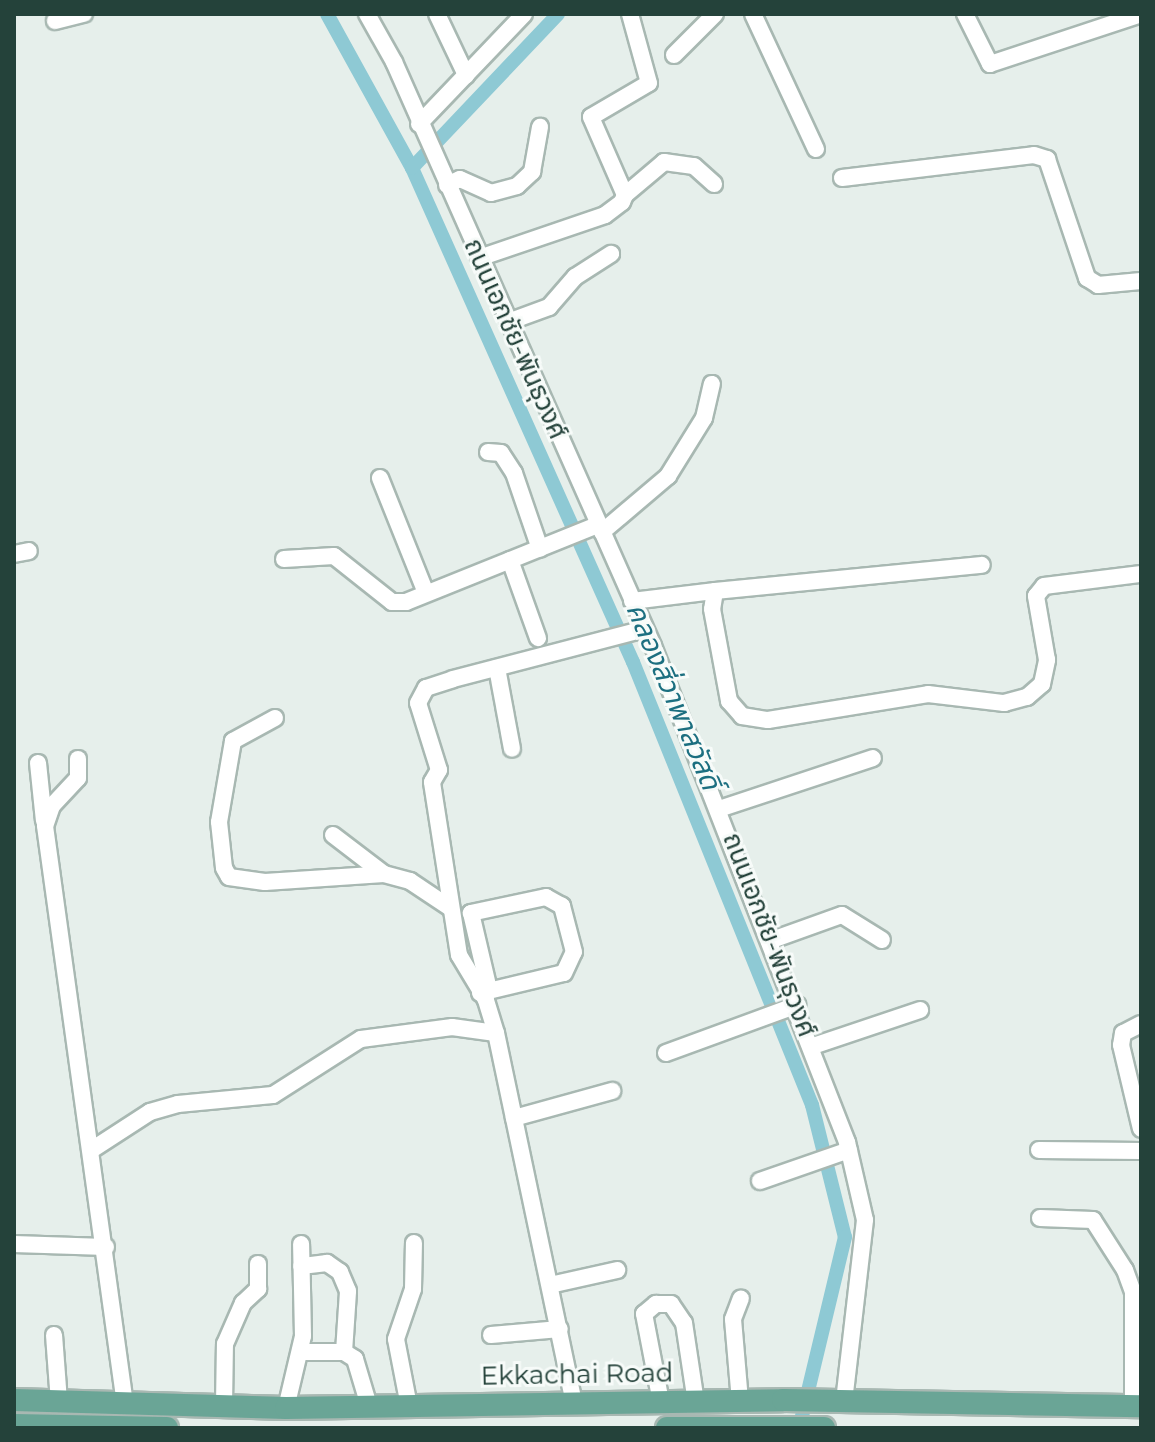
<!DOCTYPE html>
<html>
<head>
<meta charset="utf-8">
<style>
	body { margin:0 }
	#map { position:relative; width:1155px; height:1442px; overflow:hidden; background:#e6efeb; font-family:Montserrat,"Noto Sans Thai",sans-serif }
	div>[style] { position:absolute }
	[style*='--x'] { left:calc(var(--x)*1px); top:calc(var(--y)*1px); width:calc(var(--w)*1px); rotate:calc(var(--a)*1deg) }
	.canal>* { height:14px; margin:-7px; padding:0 7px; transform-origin:7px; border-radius:7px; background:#8ec9d4 }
	.roads { filter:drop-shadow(2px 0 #a8b8b2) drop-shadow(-2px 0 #a8b8b2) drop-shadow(0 2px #a8b8b2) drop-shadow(0 -2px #a8b8b2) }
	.minor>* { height:16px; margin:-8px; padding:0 8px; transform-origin:8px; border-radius:8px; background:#fff }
	.major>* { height:22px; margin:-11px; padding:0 11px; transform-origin:11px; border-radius:11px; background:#6aa596 }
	span { translate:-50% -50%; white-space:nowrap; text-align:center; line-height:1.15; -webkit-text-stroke:6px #f7fbf9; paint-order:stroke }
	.street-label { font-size:26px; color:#24423a }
	.water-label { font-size:28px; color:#1c6f80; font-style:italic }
	.frame { position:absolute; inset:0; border:16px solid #24423a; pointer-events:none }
</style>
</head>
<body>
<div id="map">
	<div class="canal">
		<div style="--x:327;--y:14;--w:176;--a:61.1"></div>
		<div style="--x:412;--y:168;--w:541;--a:65.9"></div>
		<div style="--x:633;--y:662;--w:478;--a:68"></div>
		<div style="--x:812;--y:1105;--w:136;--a:76"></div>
		<div style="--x:845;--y:1237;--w:196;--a:103.5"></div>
		<div style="--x:412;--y:168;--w:212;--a:-46.5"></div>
	</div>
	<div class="roads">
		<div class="minor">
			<div style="--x:367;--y:14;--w:55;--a:60.6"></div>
			<div style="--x:394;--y:62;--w:639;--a:66.08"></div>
			<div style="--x:653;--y:646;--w:533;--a:68.64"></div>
			<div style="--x:847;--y:1142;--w:80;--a:77"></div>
			<div style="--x:865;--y:1220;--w:183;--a:96.6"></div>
			<div style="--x:437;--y:14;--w:68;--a:64.6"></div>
			<div style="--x:753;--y:14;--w:149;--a:65"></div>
			<div style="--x:965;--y:14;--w:56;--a:63.4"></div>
			<div style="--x:990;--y:64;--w:159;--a:-18.3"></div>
			<div style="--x:55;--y:21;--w:30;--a:-14"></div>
			<div style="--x:674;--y:55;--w:58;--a:-45"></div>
			<div style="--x:419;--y:124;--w:152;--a:-46.3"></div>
			<div style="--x:842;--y:178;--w:193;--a:-6.8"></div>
			<div style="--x:1034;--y:155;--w:14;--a:17"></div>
			<div style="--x:1047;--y:159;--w:126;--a:71.4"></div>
			<div style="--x:1087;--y:278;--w:13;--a:32"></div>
			<div style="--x:1098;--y:285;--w:43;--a:-5.3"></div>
			<div style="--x:447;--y:185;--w:14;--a:-25"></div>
			<div style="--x:460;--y:179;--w:34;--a:24"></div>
			<div style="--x:491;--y:193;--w:27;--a:-15"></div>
			<div style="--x:517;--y:186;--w:21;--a:-43"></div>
			<div style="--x:532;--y:172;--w:46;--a:-79.9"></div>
			<div style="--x:625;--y:195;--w:51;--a:-40.2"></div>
			<div style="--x:664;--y:162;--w:30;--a:8"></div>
			<div style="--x:694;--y:166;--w:27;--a:42"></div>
			<div style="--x:479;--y:258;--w:133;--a:-18.8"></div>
			<div style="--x:605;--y:215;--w:21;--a:-37"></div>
			<div style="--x:622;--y:202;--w:8;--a:-67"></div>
			<div style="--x:625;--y:195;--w:85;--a:-113.6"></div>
			<div style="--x:591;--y:117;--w:67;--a:-30.4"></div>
			<div style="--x:649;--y:83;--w:72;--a:-105.4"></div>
			<div style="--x:508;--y:322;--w:44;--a:-20.1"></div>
			<div style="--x:549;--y:307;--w:40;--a:-49"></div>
			<div style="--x:575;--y:277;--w:43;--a:-32.6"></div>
			<div style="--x:488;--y:452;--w:13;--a:4"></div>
			<div style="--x:501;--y:453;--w:24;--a:57"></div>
			<div style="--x:514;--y:473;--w:80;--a:71.1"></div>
			<div style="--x:380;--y:478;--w:124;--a:68.2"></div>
			<div style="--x:602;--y:532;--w:87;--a:-40.3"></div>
			<div style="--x:668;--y:476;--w:68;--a:-58.2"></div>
			<div style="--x:704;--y:418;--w:35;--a:-77"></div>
			<div style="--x:14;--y:554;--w:15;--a:-11"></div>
			<div style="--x:284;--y:559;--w:50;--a:-3.4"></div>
			<div style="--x:334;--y:556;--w:74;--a:38.4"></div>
			<div style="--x:392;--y:602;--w:14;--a:0"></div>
			<div style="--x:406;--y:602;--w:207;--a:-21.9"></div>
			<div style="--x:510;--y:560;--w:83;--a:70.3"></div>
			<div style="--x:715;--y:591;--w:268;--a:-5.6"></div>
			<div style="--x:632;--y:601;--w:84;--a:-6.9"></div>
			<div style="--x:715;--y:591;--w:18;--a:99"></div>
			<div style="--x:712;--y:609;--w:94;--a:79.5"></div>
			<div style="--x:729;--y:701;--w:20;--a:49"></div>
			<div style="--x:742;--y:716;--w:26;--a:9"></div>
			<div style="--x:768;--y:720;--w:162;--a:-9.2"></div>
			<div style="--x:928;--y:694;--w:77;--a:6.8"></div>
			<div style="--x:1004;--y:703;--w:24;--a:-15"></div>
			<div style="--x:1027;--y:697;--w:20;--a:-41"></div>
			<div style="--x:1042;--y:684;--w:25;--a:-78"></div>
			<div style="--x:1047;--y:660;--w:65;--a:-99.8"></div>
			<div style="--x:1036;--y:596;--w:13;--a:-51"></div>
			<div style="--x:1044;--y:586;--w:98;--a:-7.1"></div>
			<div style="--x:497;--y:668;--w:82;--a:79.5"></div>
			<div style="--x:275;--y:718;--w:48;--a:151.3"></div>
			<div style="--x:233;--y:741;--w:82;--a:99.8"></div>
			<div style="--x:219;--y:822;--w:46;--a:83.8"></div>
			<div style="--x:224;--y:868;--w:10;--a:61"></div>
			<div style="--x:229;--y:877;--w:36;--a:8"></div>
			<div style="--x:265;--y:882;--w:119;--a:-3.8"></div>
			<div style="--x:78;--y:759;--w:19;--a:90"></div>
			<div style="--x:78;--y:778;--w:38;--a:133"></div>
			<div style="--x:52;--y:806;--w:21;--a:109"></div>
			<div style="--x:45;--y:826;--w:584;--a:82.12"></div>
			<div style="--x:38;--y:763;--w:58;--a:84.1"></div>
			<div style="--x:719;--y:809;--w:162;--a:-18.3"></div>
			<div style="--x:333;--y:835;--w:64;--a:37.4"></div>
			<div style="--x:384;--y:874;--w:27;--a:15"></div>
			<div style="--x:410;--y:881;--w:47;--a:33.7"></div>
			<div style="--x:772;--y:940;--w:74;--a:-19.7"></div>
			<div style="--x:842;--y:915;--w:47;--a:32"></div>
			<div style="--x:480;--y:993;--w:86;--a:-13.4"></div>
			<div style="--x:564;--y:973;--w:23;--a:-65"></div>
			<div style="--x:574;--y:952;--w:48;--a:-104.6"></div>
			<div style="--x:562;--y:906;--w:18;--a:-151"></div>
			<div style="--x:546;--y:897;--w:77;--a:168"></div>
			<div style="--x:471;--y:913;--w:79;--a:76.8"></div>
			<div style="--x:1141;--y:1024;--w:20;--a:153"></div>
			<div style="--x:1123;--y:1033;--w:12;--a:99"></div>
			<div style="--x:1121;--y:1045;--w:86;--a:76.6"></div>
			<div style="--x:813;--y:1046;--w:113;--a:-18.6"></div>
			<div style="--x:666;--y:1053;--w:140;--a:-20.1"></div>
			<div style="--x:514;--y:1118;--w:102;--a:-15.4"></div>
			<div style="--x:93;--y:1149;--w:68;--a:-33"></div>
			<div style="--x:150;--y:1112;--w:29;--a:-16"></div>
			<div style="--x:178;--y:1104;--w:95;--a:-5.4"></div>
			<div style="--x:273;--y:1095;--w:104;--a:-32.5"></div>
			<div style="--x:361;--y:1039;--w:92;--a:-7.5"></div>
			<div style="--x:452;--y:1027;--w:44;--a:7.8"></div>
			<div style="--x:1039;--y:1150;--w:102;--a:0.6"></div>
			<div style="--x:760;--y:1181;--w:94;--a:-19.2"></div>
			<div style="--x:1040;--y:1218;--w:53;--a:2.2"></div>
			<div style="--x:1093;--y:1220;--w:59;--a:57.4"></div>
			<div style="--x:1125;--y:1270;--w:23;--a:70"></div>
			<div style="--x:1133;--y:1292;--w:114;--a:90"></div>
			<div style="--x:14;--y:1244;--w:92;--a:1.9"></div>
			<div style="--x:550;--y:1285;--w:69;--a:-12.6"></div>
			<div style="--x:54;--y:1335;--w:67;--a:85.7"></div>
			<div style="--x:491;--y:1335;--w:69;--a:-5"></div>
			<div style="--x:300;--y:1352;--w:44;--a:0"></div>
			<div style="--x:344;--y:1352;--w:61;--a:-86.2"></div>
			<div style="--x:348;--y:1291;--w:21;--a:-113"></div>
			<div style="--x:340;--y:1272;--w:16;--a:-145"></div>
			<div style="--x:327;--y:1263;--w:26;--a:173"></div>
			<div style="--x:344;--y:1352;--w:13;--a:32"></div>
			<div style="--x:355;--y:1359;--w:49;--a:73.4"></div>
			<div style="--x:740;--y:1401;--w:82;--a:-94.9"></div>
			<div style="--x:733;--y:1319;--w:22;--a:-69"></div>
			<div style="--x:661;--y:1402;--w:90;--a:-100.9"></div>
			<div style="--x:644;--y:1314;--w:16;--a:-40"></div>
			<div style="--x:656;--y:1304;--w:15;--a:0"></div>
			<div style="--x:671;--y:1304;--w:23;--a:56"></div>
			<div style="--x:684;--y:1323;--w:80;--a:81.4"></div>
			<div style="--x:574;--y:1403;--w:378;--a:-101.9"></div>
			<div style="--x:496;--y:1033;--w:34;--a:-107"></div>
			<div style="--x:486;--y:1000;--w:52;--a:-121"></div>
			<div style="--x:459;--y:955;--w:175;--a:-98.9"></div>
			<div style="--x:432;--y:782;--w:14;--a:-60"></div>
			<div style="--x:439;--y:770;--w:70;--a:-107.4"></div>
			<div style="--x:418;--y:703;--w:17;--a:-62"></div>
			<div style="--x:426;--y:688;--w:28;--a:-18"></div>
			<div style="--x:453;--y:679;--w:198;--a:-14.6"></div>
			<div style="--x:224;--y:1405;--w:61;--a:-89.1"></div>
			<div style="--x:225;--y:1344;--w:45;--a:-66.3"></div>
			<div style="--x:243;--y:1303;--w:21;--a:-43"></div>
			<div style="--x:258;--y:1289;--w:25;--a:-90"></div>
			<div style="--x:409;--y:1406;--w:68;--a:-101"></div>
			<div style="--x:396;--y:1339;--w:53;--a:-71.2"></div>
			<div style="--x:413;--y:1289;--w:46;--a:-88.8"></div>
			<div style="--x:286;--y:1408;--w:74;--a:-76.7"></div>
			<div style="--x:303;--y:1336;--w:92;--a:-91.2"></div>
		</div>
		<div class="major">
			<div style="--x:14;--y:1400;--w:272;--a:1.7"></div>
			<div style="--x:286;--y:1408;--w:497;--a:-0.9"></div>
			<div style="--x:783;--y:1400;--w:358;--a:1"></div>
			<div style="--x:14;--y:1425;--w:153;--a:1.1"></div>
			<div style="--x:667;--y:1428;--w:157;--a:0"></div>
		</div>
	</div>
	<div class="street-label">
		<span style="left:515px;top:339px;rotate:66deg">ถนนเอกชัย-พันธุวงศ์</span>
		<span style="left:769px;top:935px;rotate:69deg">ถนนเอกชัย-พันธุวงศ์</span>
		<span style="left:577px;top:1375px;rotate:-1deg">Ekkachai Road</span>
	</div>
	<div class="water-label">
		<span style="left:674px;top:696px;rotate:67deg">คลองสี่วาพาสวัสดิ์</span>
	</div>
	<div class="frame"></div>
</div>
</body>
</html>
